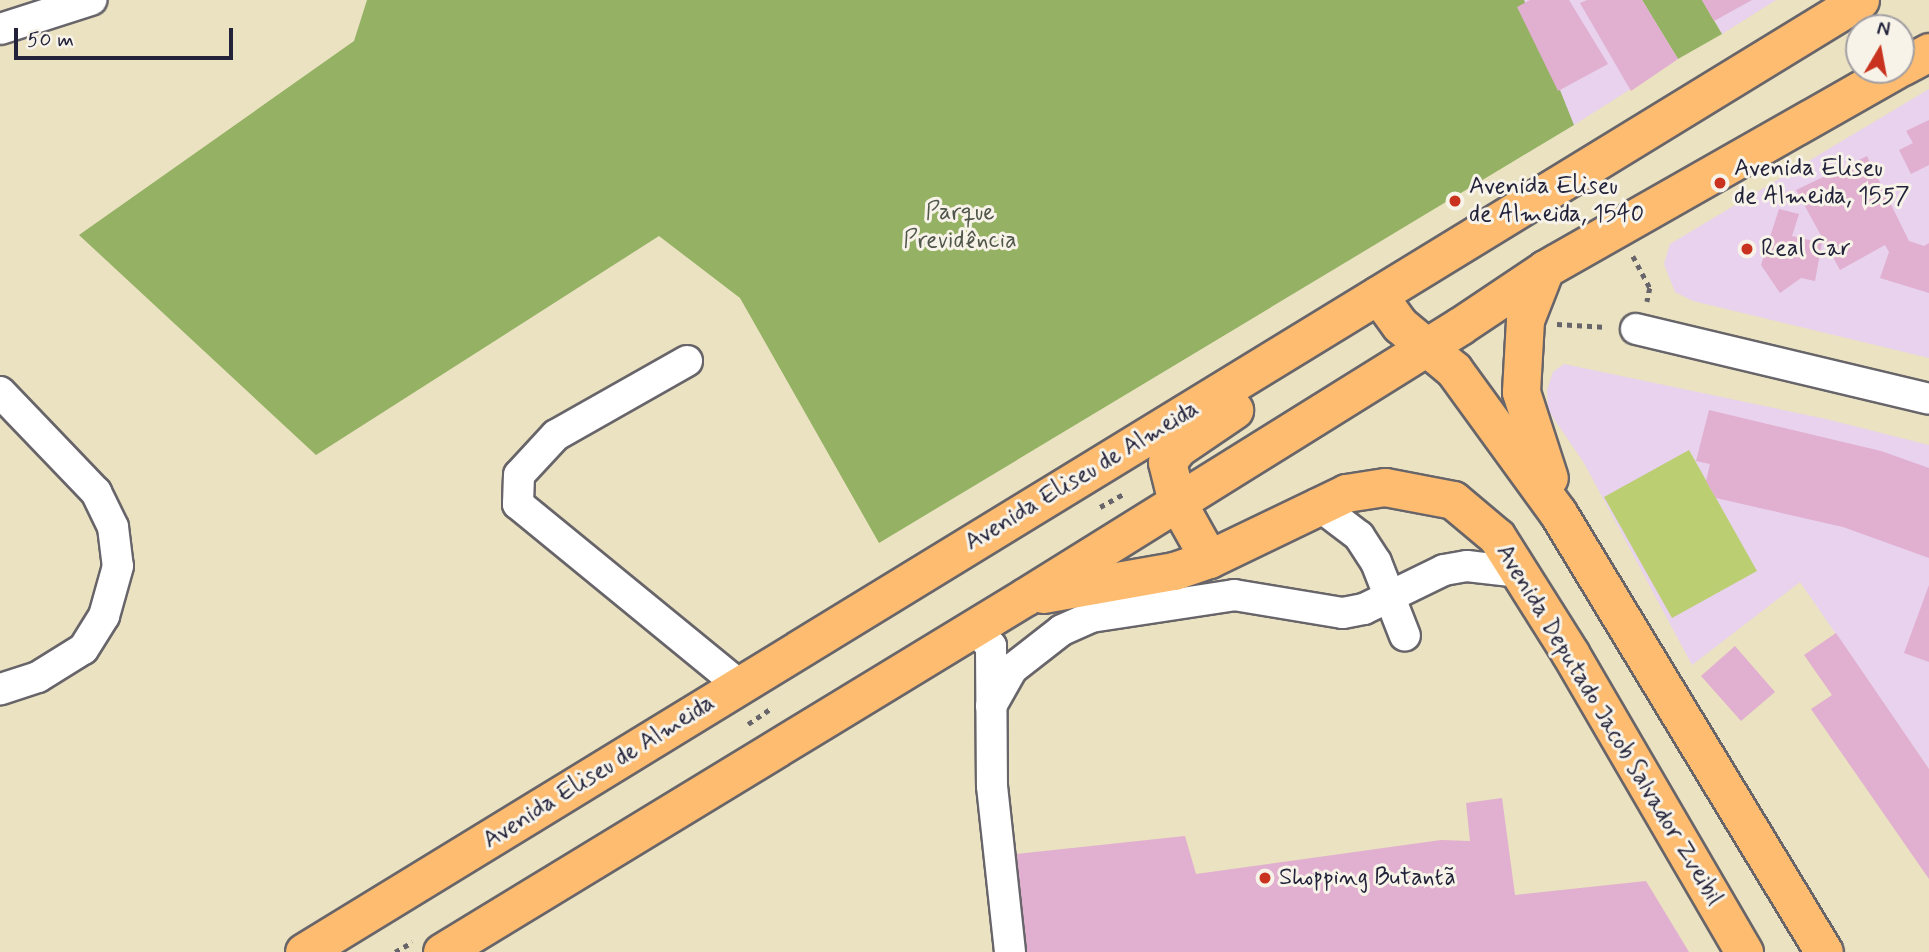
<!DOCTYPE html>
<html>
<head>
<meta charset="utf-8">
<style>
	body { margin:0 }
	#map { position:relative; width:1929px; height:952px; overflow:hidden; background:#eae2c1; font-family:Mynerve,sans-serif }
	div>[style] { position:absolute }
	[style*='--x'] { left:calc(var(--x)*1px); top:calc(var(--y)*1px); width:calc(var(--w)*1px); rotate:calc(var(--a)*1deg) }
	.built>* { inset:0; background:#e8d2ee }
	.green>* { inset:0; background:#bbce72 }
	.forest>* { inset:0; background:#94b164 }
	.building>* { inset:0; background:#e1afcf }
	.path>* { height:4.5px; margin-top:-2.25px; transform-origin:0; background:repeating-linear-gradient(90deg,#68656a 0 5px,transparent 0 10px) }
	.roads { filter:drop-shadow(2px 0 #68656a) drop-shadow(-2px 0 #68656a) drop-shadow(0 2px #68656a) drop-shadow(0 -2px #68656a) }
	.minor>* { height:30px; margin:-15px; padding:0 15px; transform-origin:15px; border-radius:15px; background:#fff }
	.major>* { height:37px; margin:-18.5px; padding:0 18.5px; transform-origin:18.5px; border-radius:18.5px; background:#febc70 }
	.dots>* { width:19px; height:19px; translate:-50% -50%; box-sizing:border-box; border:4px solid #f7f3e8; border-radius:50% }
	span { translate:-50% -50%; white-space:nowrap; text-align:center; line-height:1.15; -webkit-text-stroke:6px #f7f3e8; paint-order:stroke }
	.poi-label { font-size:24px; color:#22223b }
	.left { translate:0 -50%; text-align:left }
	.park-label { font-size:24px; color:#50564c }
	.street-label { font-size:24px; color:#22223b }
	.north { position:absolute; left:1845px; top:14px; width:70px; height:70px; box-sizing:border-box; background:#f7f3e8; border:2px solid #a29fa3; border-radius:50%; rotate:10deg; font-size:19px; font-weight:700; line-height:28px; text-align:center; color:#22223b }
	.north::after { content:''; display:block; margin:auto; width:24px; height:32px; background:#c8321e; clip-path:polygon(50% 0,100% 100%,50% 72%,0 100%) }
	.scale { position:absolute; left:14px; top:28px; width:219px; height:32px; box-sizing:border-box; border:4px solid #22223b; border-top:0; padding-left:9px; font-size:21px; line-height:24px; white-space:nowrap; color:#22223b; -webkit-text-stroke:5px #f7f3e8; paint-order:stroke }
</style>
</head>
<body>
<div id="map">
	<div class="built">
		<div style="clip-path:polygon(1514px 0,1642px 0,1678px 59px,1574px 125px)"></div>
		<div style="clip-path:polygon(1702px 0,1776px 0,1722px 34px)"></div>
		<div style="clip-path:polygon(1929px 89px,1929px 358px,1693px 301px,1675px 292px,1664px 264px,1670px 244px)"></div>
		<div style="clip-path:polygon(1564px 364px,1826px 419px,1929px 445px,1929px 769px,1800px 582px,1692px 665px,1584px 463px,1548px 410px,1547px 390px,1553px 372px)"></div>
	</div>
	<div class="green">
		<div style="clip-path:polygon(1689px 450px,1757px 571px,1672px 618px,1604px 497px)"></div>
	</div>
	<div class="forest">
		<div style="clip-path:polygon(367px 0,1524px 0,1574px 125px,879px 543px,740px 298px,659px 236px,316px 455px,79px 235px,354px 41px)"></div>
		<div style="clip-path:polygon(1642px 0,1702px 0,1722px 34px,1678px 59px)"></div>
	</div>
	<div class="building">
		<div style="clip-path:polygon(1530px 0,1569px 0,1608px 64px,1558px 91px,1517px 7px)"></div>
		<div style="clip-path:polygon(1587px 0,1642px 0,1678px 59px,1631px 91px,1580px 3px)"></div>
		<div style="clip-path:polygon(1702px 0,1752px 0,1714px 21px)"></div>
		<div style="clip-path:polygon(1929px 120px,1929px 165px,1911px 174px,1899px 150px,1913px 143px,1906px 131px)"></div>
		<div style="clip-path:polygon(1867px 156px,1909px 241px,1924px 246px,1929px 243px,1929px 293px,1880px 278px,1889px 252px,1885px 245px,1840px 270px,1796px 190px)"></div>
		<div style="clip-path:polygon(1779px 209px,1799px 214px,1792px 236px,1822px 243px,1815px 281px,1801px 278px,1780px 293px,1761px 265px)"></div>
		<div style="clip-path:polygon(1709px 410px,1881px 451px,1929px 468px,1929px 558px,1843px 527px,1716px 498px,1706px 481px,1710px 464px,1696px 461px)"></div>
		<div style="clip-path:polygon(1929px 585px,1929px 662px,1904px 653px)"></div>
		<div style="clip-path:polygon(1836px 633px,1929px 769px,1929px 879px,1811px 709px,1832px 695px,1804px 655px)"></div>
		<div style="clip-path:polygon(1735px 646px,1775px 692px,1741px 721px,1701px 676px)"></div>
		<div style="clip-path:polygon(1502px 798px,1515px 895px,1646px 881px,1689px 952px,1027px 952px,1015px 854px,1185px 836px,1196px 874px,1441px 840px,1470px 841px,1466px 803px)"></div>
	</div>
	<div class="path">
		<div style="--x:1633;--y:256;--w:36;--a:62"></div>
		<div style="--x:1650;--y:288;--w:14;--a:102"></div>
		<div style="--x:1557;--y:324;--w:50;--a:3.4"></div>
		<div style="--x:1100;--y:507;--w:26;--a:-29"></div>
		<div style="--x:748;--y:724;--w:27;--a:-34"></div>
		<div style="--x:395;--y:952;--w:20;--a:-30"></div>
	</div>
	<div class="roads">
		<div class="minor">
			<div style="--x:0;--y:29;--w:96;--a:-17.7"></div>
			<div style="--x:1636;--y:329;--w:301;--a:13.4"></div>
			<div style="--x:687;--y:361;--w:150;--a:150.5"></div>
			<div style="--x:556;--y:435;--w:54;--a:132.8"></div>
			<div style="--x:519;--y:475;--w:29;--a:92"></div>
			<div style="--x:518;--y:504;--w:286;--a:39.3"></div>
			<div style="--x:0;--y:392;--w:139;--a:46.2"></div>
			<div style="--x:96;--y:492;--w:39;--a:64"></div>
			<div style="--x:113;--y:527;--w:39;--a:83"></div>
			<div style="--x:118;--y:566;--w:52;--a:105.6"></div>
			<div style="--x:104;--y:616;--w:39;--a:122"></div>
			<div style="--x:83;--y:649;--w:53;--a:148.1"></div>
			<div style="--x:38;--y:677;--w:40;--a:162"></div>
			<div style="--x:1317;--y:504;--w:53;--a:37.3"></div>
			<div style="--x:1359;--y:536;--w:31;--a:57"></div>
			<div style="--x:1376;--y:562;--w:79;--a:68.6"></div>
			<div style="--x:974;--y:628;--w:25;--a:47"></div>
			<div style="--x:991;--y:646;--w:140;--a:89.6"></div>
			<div style="--x:992;--y:786;--w:167;--a:83.8"></div>
			<div style="--x:991;--y:706;--w:43;--a:-60.4"></div>
			<div style="--x:1012;--y:669;--w:63;--a:-38"></div>
			<div style="--x:1062;--y:630;--w:32;--a:-24"></div>
			<div style="--x:1091;--y:617;--w:145;--a:-8.7"></div>
			<div style="--x:1234;--y:595;--w:110;--a:9.4"></div>
			<div style="--x:1343;--y:613;--w:21;--a:-11"></div>
			<div style="--x:1364;--y:609;--w:89;--a:-26"></div>
			<div style="--x:1444;--y:570;--w:23;--a:-10"></div>
			<div style="--x:1467;--y:566;--w:51;--a:6.7"></div>
		</div>
		<div class="major">
			<div style="--x:1901;--y:67;--w:32;--a:-28"></div>
			<div style="--x:1545;--y:269;--w:55;--a:111.4"></div>
			<div style="--x:1525;--y:320;--w:72;--a:93.2"></div>
			<div style="--x:1521;--y:392;--w:90;--a:72"></div>
			<div style="--x:1378;--y:295;--w:37;--a:54"></div>
			<div style="--x:1400;--y:325;--w:70;--a:39.8"></div>
			<div style="--x:1454;--y:370;--w:177;--a:54"></div>
			<div style="--x:1558;--y:513;--w:513;--a:58.79"></div>
			<div style="--x:1209;--y:559;--w:65;--a:-119.3"></div>
			<div style="--x:1177;--y:502;--w:41;--a:-104"></div>
			<div style="--x:1167;--y:462;--w:18;--a:-52"></div>
			<div style="--x:1178;--y:448;--w:68;--a:-34.2"></div>
			<div style="--x:1043;--y:594;--w:133;--a:-10"></div>
			<div style="--x:1174;--y:571;--w:37;--a:-19"></div>
			<div style="--x:1209;--y:559;--w:152;--a:-25.7"></div>
			<div style="--x:1346;--y:493;--w:39;--a:-9"></div>
			<div style="--x:1385;--y:487;--w:69;--a:10.8"></div>
			<div style="--x:1453;--y:500;--w:57;--a:40.1"></div>
			<div style="--x:1497;--y:537;--w:137;--a:57.8"></div>
			<div style="--x:1570;--y:653;--w:346;--a:59.8"></div>
			<div style="--x:304;--y:952;--w:1824;--a:-31.46"></div>
			<div style="--x:442;--y:952;--w:683;--a:-31.34"></div>
			<div style="--x:1025;--y:597;--w:513;--a:-31.92"></div>
			<div style="--x:1460;--y:326;--w:102;--a:-33.8"></div>
			<div style="--x:1545;--y:269;--w:403;--a:-29.6"></div>
		</div>
	</div>
	<div class="dots">
		<div style="left:1720px;top:183px;background:#c8321e"></div>
		<div style="left:1455px;top:201px;background:#c8321e"></div>
		<div style="left:1747px;top:249px;background:#c8321e"></div>
		<div style="left:1265px;top:878px;background:#c8321e"></div>
	</div>
	<div class="poi-label">
		<span class="left" style="left:1734px;top:183px">Avenida Eliseu<br>de Almeida, 1557</span>
		<span class="left" style="left:1469px;top:201px">Avenida Eliseu<br>de Almeida, 1540</span>
		<span class="left" style="left:1761px;top:249px">Real Car</span>
		<span class="left" style="left:1279px;top:878px">Shopping Butantã</span>
	</div>
	<div class="park-label">
		<span style="left:960px;top:227px">Parque<br>Previdência</span>
	</div>
	<div class="street-label">
		<span style="left:1082px;top:476px;rotate:-31deg">Avenida Eliseu de Almeida</span>
		<span style="left:1609px;top:725px;rotate:59deg">Avenida Deputado Jacob Salvador Zveibil</span>
		<span style="left:599px;top:772px;rotate:-32deg">Avenida Eliseu de Almeida</span>
	</div>
	<div class="north">N</div>
	<div class="scale">50 m</div>
</div>
</body>
</html>
